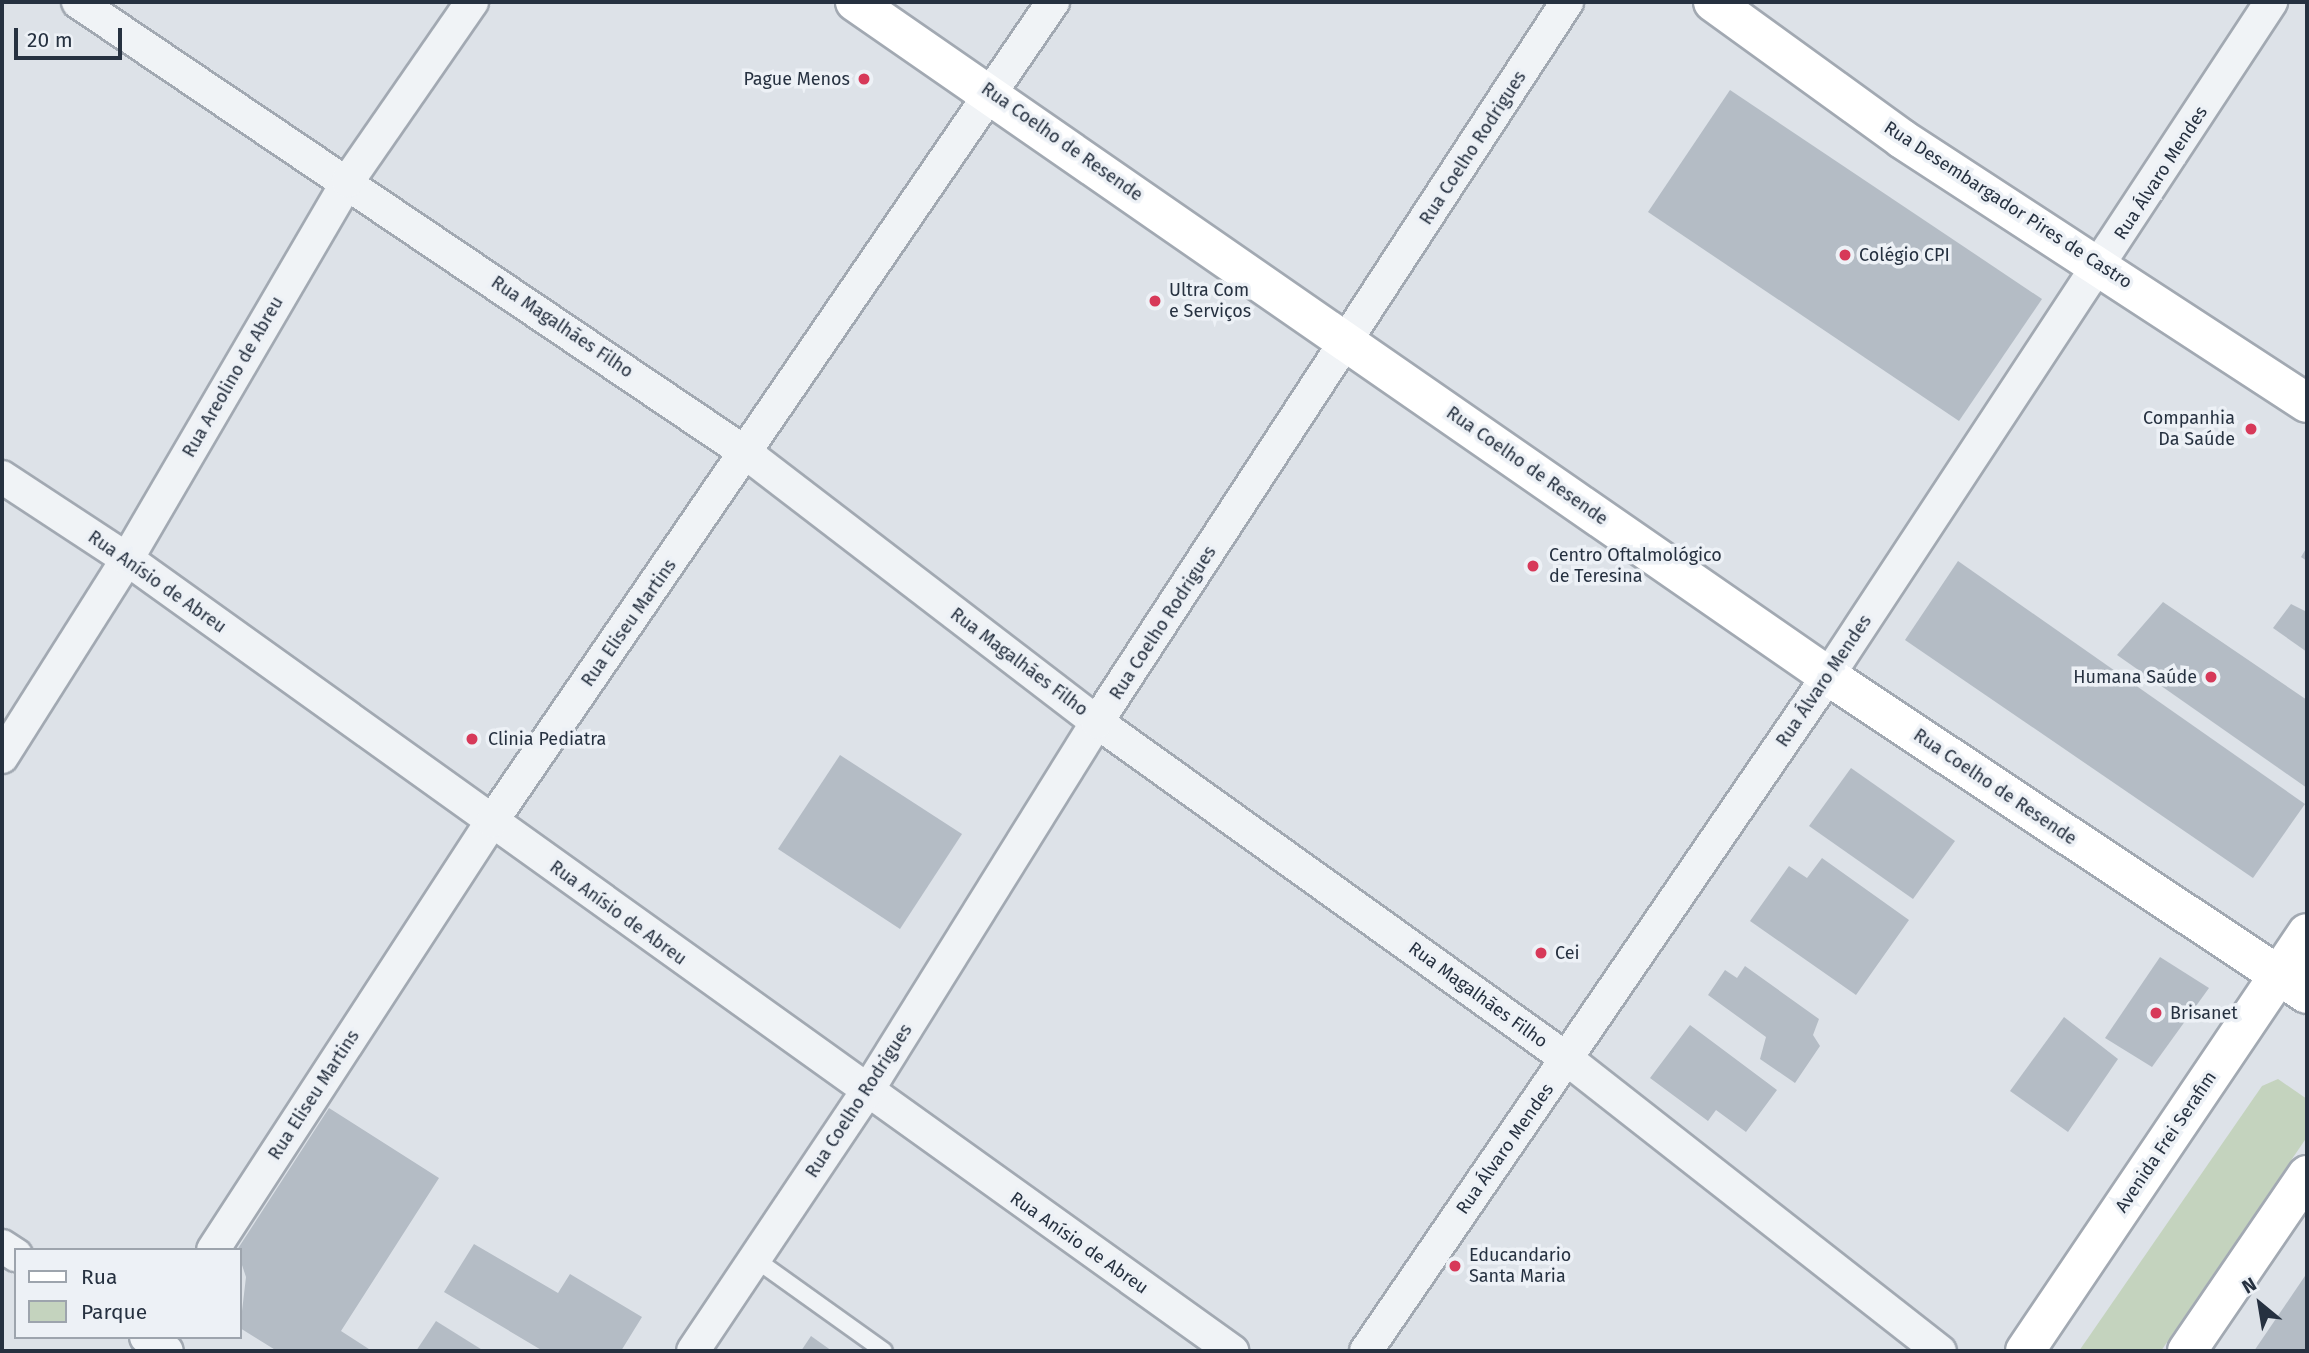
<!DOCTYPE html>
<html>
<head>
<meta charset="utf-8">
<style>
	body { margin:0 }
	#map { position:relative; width:2309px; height:1353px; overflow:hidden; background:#dde2e8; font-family:"Fira Sans",sans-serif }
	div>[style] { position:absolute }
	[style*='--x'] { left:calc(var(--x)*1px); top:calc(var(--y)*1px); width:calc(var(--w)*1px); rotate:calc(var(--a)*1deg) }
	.green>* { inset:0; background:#c4d3be }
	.building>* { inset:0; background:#b4bcc5 }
	.roads { filter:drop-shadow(2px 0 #a2a9b2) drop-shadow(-2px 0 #a2a9b2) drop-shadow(0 2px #a2a9b2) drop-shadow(0 -2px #a2a9b2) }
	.service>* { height:16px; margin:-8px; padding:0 8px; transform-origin:8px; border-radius:8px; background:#f0f3f6 }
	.minor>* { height:32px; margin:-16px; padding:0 16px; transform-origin:16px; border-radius:16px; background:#f0f3f6 }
	.secondary>* { height:38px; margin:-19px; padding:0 19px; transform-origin:19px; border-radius:19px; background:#fff }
	.primary>* { height:38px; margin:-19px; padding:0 19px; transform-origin:19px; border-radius:19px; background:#fff }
	.dots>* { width:19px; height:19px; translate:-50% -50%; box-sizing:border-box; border:4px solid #edf1f6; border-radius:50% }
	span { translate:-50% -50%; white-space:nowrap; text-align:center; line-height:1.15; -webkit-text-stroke:7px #edf1f6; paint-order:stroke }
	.poi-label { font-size:18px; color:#263140 }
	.right { translate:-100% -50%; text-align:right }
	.left { translate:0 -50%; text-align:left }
	.street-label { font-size:18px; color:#263140 }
	.frame { position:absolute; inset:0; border:4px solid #263140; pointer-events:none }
	.legend { position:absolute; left:14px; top:1248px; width:228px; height:91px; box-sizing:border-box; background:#edf1f6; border:2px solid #9da4ad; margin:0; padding:9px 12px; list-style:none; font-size:21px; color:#263140 }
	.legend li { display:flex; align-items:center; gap:14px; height:35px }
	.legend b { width:35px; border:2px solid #9da4ad }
	.north { position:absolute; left:2225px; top:1269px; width:70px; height:70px; -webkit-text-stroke:5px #edf1f6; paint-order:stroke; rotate:330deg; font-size:19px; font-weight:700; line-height:28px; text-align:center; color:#263140 }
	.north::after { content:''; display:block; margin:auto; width:24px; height:32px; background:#263140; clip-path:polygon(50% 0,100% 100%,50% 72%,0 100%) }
	.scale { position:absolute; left:14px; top:28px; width:108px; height:32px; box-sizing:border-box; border:4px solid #263140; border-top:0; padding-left:9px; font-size:21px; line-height:24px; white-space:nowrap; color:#263140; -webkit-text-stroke:5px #edf1f6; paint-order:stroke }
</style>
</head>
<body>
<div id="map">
	<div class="green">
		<div style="clip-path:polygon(2278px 1079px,2307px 1099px,2307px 1137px,2161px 1351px,2079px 1351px,2262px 1086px)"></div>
	</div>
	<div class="building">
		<div style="clip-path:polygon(1730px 90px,2042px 299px,1959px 421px,1648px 212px)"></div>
		<div style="clip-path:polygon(2307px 547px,2307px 561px,2301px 557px)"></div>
		<div style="clip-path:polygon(1958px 561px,2305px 804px,2253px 878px,1905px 640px)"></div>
		<div style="clip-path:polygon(2163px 602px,2307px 700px,2307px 788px,2117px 655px)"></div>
		<div style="clip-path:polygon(2291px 604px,2307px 612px,2307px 652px,2273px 628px)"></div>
		<div style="clip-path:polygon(840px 755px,962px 834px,900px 929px,778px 849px)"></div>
		<div style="clip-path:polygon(1851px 768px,1955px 841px,1913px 899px,1809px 826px)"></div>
		<div style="clip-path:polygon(1822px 858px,1909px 920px,1856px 995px,1750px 921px,1789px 866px,1807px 878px)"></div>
		<div style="clip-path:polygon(2160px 957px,2209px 988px,2152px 1067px,2105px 1038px)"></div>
		<div style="clip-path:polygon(1745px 966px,1819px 1019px,1813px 1035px,1820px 1046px,1795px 1083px,1760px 1059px,1766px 1037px,1708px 995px,1725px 970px,1737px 978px)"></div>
		<div style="clip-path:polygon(2064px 1017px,2118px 1059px,2068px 1132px,2010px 1091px)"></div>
		<div style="clip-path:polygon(1690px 1025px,1777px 1090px,1746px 1132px,1716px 1110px,1708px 1121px,1650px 1078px)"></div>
		<div style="clip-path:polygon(329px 1108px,439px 1178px,341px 1331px,372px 1351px,277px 1351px,240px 1328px,246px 1277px,237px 1250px)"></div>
		<div style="clip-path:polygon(474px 1244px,558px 1293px,570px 1274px,642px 1317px,621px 1351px,543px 1351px,444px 1292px)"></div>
		<div style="clip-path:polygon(2307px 1273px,2307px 1351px,2254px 1351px)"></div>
		<div style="clip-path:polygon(436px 1321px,484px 1351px,416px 1351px)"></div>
		<div style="clip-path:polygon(811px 1336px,832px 1351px,801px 1351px)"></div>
	</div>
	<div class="roads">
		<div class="service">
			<div style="--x:755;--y:1259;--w:158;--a:35.5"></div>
		</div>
		<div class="minor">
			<div style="--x:78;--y:2;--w:806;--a:34.03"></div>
			<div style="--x:746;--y:453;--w:442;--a:37.5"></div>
			<div style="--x:1097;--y:722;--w:578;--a:35.64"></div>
			<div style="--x:1567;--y:1059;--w:474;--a:38.1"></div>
			<div style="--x:2;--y:477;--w:149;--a:33.3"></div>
			<div style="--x:127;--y:559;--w:1360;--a:35.63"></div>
			<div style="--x:2;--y:757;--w:234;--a:-57.7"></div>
			<div style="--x:127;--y:559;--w:438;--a:-59.7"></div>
			<div style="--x:348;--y:181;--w:218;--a:-55.3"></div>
			<div style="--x:2;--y:1246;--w:17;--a:33"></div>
			<div style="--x:213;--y:1250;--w:512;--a:-56.96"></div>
			<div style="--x:492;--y:821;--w:993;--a:-55.59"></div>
			<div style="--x:146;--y:1337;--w:25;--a:34"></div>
			<div style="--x:693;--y:1351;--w:311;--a:-56.2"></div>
			<div style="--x:866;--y:1093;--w:437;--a:-58.1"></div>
			<div style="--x:1097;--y:722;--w:860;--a:-56.86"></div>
			<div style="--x:1366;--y:1351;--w:818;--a:-55.61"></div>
			<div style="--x:1828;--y:676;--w:807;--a:-56.68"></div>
		</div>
		<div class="secondary">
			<div style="--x:855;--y:2;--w:1184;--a:34.71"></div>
			<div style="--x:1828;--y:676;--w:575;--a:33.58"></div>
			<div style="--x:1713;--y:2;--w:233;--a:35.9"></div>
			<div style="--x:1902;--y:139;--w:483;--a:33.1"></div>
		</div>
		<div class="primary">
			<div style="--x:2025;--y:1351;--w:504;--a:-55.99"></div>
			<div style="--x:2187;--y:1351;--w:213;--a:-55.7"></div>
		</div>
	</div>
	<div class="dots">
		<div style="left:864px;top:79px;background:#d73959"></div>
		<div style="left:1845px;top:255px;background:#d73959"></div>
		<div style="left:1155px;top:301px;background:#d73959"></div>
		<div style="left:2251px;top:429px;background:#d73959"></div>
		<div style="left:1533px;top:566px;background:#d73959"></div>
		<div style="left:2211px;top:677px;background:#d73959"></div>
		<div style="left:472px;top:739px;background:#d73959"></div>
		<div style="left:1541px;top:953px;background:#d73959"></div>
		<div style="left:2156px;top:1013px;background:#d73959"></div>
		<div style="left:1455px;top:1266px;background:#d73959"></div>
	</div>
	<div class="poi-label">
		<span class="right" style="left:850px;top:79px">Pague Menos</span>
		<span class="left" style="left:1859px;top:255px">Colégio CPI</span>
		<span class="left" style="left:1169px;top:301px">Ultra Com<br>e Serviços</span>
		<span class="right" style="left:2235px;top:429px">Companhia<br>Da Saúde</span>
		<span class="left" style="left:1549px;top:566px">Centro Oftalmológico<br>de Teresina</span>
		<span class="right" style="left:2197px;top:677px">Humana Saúde</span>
		<span class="left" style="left:488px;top:739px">Clinia Pediatra</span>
		<span class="left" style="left:1555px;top:953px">Cei</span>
		<span class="left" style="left:2170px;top:1013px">Brisanet</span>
		<span class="left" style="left:1469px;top:1266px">Educandario<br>Santa Maria</span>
	</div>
	<div class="street-label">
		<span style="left:1062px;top:142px;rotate:35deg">Rua Coelho de Resende</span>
		<span style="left:1473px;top:148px;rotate:-57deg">Rua Coelho Rodrigues</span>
		<span style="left:2161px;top:173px;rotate:-57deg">Rua Álvaro Mendes</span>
		<span style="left:2008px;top:205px;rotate:33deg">Rua Desembargador Pires de Castro</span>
		<span style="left:562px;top:327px;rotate:34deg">Rua Magalhães Filho</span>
		<span style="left:233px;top:377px;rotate:-60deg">Rua Areolino de Abreu</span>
		<span style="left:1527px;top:466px;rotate:35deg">Rua Coelho de Resende</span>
		<span style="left:157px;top:582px;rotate:35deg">Rua Anísio de Abreu</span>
		<span style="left:629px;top:623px;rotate:-55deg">Rua Eliseu Martins</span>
		<span style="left:1163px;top:623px;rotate:-57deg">Rua Coelho Rodrigues</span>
		<span style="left:1019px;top:662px;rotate:37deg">Rua Magalhães Filho</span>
		<span style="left:1824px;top:681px;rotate:-56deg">Rua Álvaro Mendes</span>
		<span style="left:1995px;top:787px;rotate:34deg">Rua Coelho de Resende</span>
		<span style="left:618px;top:913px;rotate:36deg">Rua Anísio de Abreu</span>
		<span style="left:1478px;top:995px;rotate:36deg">Rua Magalhães Filho</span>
		<span style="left:314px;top:1095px;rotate:-57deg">Rua Eliseu Martins</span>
		<span style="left:859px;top:1101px;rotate:-57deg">Rua Coelho Rodrigues</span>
		<span style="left:2166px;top:1142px;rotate:-56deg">Avenida Frei Serafim</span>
		<span style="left:1505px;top:1149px;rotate:-55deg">Rua Álvaro Mendes</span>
		<span style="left:1079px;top:1243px;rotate:35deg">Rua Anísio de Abreu</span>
	</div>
	<div class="frame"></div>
	<ul class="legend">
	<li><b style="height:9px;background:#fff"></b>Rua</li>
	<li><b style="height:19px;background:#c4d3be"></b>Parque</li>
	</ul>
	<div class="north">N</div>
	<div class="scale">20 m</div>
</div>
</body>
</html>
